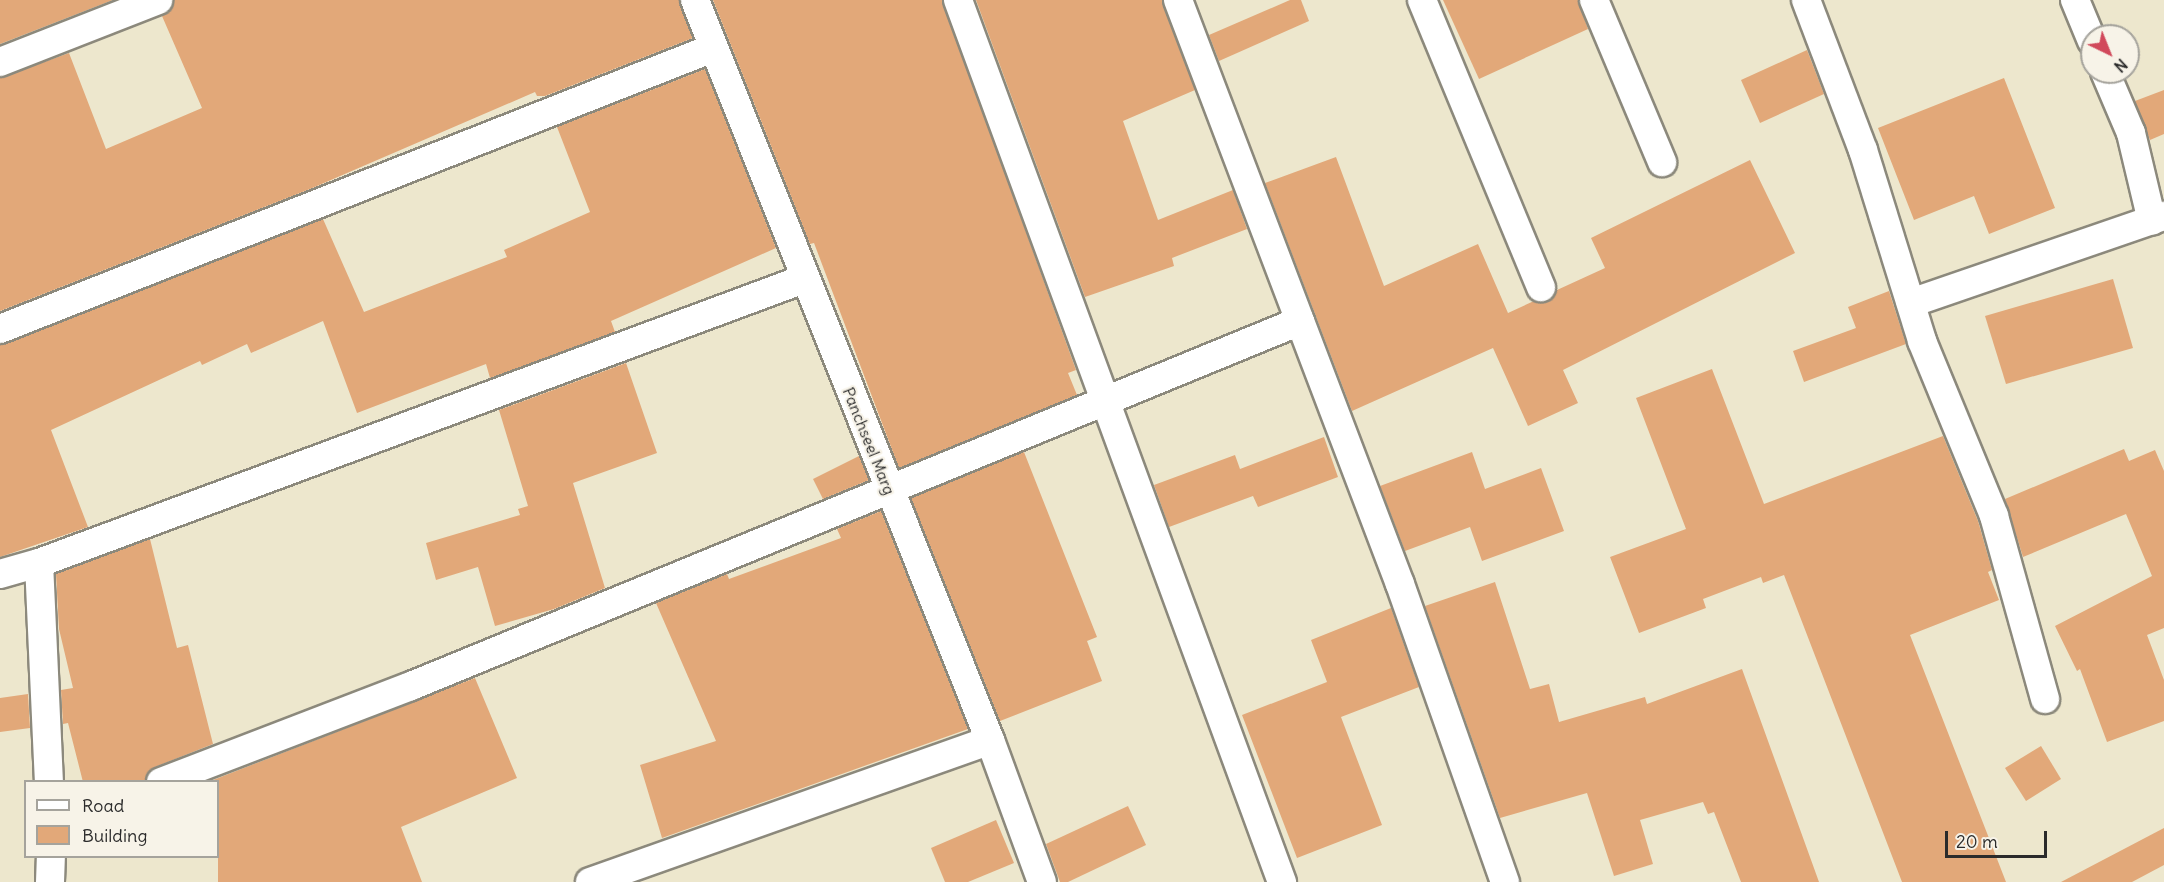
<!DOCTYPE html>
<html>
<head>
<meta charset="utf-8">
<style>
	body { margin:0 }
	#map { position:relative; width:2164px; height:882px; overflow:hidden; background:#ede7cd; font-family:Delius,sans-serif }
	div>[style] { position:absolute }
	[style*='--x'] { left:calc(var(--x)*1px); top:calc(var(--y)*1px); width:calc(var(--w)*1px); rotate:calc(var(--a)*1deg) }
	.building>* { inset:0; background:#e2a879 }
	.roads { filter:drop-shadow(2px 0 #8c897c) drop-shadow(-2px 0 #8c897c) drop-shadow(0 2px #8c897c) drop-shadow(0 -2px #8c897c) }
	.minor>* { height:28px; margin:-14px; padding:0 14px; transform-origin:14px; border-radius:14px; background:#fff }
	span { translate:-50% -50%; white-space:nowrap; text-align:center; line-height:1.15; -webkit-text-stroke:4.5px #f7f3e8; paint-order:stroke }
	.street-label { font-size:16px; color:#2b2b2b }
	.legend { position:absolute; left:24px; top:780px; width:195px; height:78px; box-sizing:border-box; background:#f7f3e8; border:2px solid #a5a39c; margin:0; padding:8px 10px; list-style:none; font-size:18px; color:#2b2b2b }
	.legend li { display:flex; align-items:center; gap:12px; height:30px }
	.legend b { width:30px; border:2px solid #a5a39c }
	.north { position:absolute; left:2080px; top:24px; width:60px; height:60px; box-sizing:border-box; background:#f7f3e8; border:2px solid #a5a39c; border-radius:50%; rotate:137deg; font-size:16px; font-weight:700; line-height:24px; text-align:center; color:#2b2b2b }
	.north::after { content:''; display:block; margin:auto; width:21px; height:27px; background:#d1495b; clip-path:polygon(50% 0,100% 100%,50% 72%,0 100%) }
	.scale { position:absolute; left:1945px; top:831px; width:102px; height:27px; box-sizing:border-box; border:3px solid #2b2b2b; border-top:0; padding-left:8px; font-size:18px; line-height:21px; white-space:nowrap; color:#2b2b2b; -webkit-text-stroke:4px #f7f3e8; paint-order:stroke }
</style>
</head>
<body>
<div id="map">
	<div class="building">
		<div style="clip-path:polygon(0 0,113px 0,0 44px)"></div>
		<div style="clip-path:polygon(174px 0,679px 0,693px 38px,545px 96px,537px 96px,535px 92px,310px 189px,0 311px,0 78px,69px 53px,106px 149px,202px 108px,162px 16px,171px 10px)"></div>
		<div style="clip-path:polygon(713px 0,942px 0,1076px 370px,1068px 373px,1077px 395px,899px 468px,814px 243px,810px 244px)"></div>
		<div style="clip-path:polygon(976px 0,1162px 0,1195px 90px,1123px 121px,1158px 220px,1233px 190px,1247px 229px,1172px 258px,1174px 266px,1085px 297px)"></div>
		<div style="clip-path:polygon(1290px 0,1301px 0,1309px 21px,1219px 61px,1209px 35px)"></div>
		<div style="clip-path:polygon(1443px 0,1578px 0,1588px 29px,1479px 79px)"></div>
		<div style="clip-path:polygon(1807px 50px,1824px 94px,1760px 123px,1741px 80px)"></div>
		<div style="clip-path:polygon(705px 69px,776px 248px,611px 321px,615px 332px,490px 378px,486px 364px,357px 413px,323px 321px,251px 353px,247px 344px,202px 365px,200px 361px,51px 430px,88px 527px,0 557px,0 345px,323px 219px,364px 312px,507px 257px,504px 250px,590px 212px,557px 127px)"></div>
		<div style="clip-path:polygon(2004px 78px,2055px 208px,1989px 234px,1974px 196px,1914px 220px,1878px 128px)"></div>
		<div style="clip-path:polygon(2164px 90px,2164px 134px,2150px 140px,2135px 101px)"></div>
		<div style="clip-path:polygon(1336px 157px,1384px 286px,1478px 244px,1508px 313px,1534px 301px,1548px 302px,1557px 290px,1605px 268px,1591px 238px,1750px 160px,1795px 253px,1563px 370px,1578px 403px,1528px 426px,1493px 348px,1352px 411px,1265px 183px)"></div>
		<div style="clip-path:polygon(2113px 279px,2133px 348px,2006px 384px,1985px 316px)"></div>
		<div style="clip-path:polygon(1889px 291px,1906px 344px,1804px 382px,1793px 351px,1856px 328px,1848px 307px)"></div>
		<div style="clip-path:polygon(626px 363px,657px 453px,573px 483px,605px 588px,554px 609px,495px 626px,478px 567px,436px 580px,426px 543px,520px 515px,518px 509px,528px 506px,499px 410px)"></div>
		<div style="clip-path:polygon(1712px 369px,1764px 504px,1943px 436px,1978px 521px,1992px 570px,1988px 572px,1999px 600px,1910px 635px,2006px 882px,1902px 882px,1784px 575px,1763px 583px,1761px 577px,1703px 599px,1706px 608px,1639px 633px,1610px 557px,1686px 529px,1636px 398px)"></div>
		<div style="clip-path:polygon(1324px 437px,1338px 477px,1258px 507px,1253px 496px,1169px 527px,1154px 485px,1235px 455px,1240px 469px)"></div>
		<div style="clip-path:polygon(2124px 449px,2129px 461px,2155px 450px,2164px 471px,2164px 628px,2147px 635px,2164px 680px,2164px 721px,2107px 742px,2080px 669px,2077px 671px,2055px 626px,2152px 576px,2126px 514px,2023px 557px,2005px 499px)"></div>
		<div style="clip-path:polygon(1024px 452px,1097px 637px,1087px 641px,1102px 681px,1000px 721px,911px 498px)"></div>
		<div style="clip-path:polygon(1472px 452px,1485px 489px,1541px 468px,1564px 531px,1482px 561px,1470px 527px,1405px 551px,1380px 486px)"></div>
		<div style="clip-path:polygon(859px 456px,869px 480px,823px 499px,813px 479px)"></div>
		<div style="clip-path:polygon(881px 511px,968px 729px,662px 838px,640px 765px,716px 741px,656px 603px,727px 574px,729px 579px,841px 538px,837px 529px)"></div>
		<div style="clip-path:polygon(150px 539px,177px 648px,188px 645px,213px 744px,155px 767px,145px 782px,83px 782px,68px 723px,63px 724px,61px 690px,73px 688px,59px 629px,56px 574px)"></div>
		<div style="clip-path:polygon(1495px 582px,1530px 689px,1549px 684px,1559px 722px,1645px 697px,1647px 704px,1742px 669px,1819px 882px,1741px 882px,1714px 812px,1708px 814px,1703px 802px,1640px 820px,1653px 864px,1614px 876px,1587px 793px,1500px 818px,1425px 606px)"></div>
		<div style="clip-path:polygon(1391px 608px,1419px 687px,1341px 717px,1382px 825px,1297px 858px,1242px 715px,1327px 682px,1311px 640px)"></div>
		<div style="clip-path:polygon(475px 678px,517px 778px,401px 827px,422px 882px,218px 882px,218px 782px,208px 782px)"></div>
		<div style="clip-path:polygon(28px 694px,30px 728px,0 732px,0 698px)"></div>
		<div style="clip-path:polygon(2041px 746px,2061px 779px,2026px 801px,2005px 768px)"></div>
		<div style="clip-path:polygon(1128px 806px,1146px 845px,1068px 882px,1060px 882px,1046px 844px)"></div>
		<div style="clip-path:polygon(996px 820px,1014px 863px,968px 882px,945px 882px,931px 848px)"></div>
		<div style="clip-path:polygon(2164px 828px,2164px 865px,2132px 882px,2061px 882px)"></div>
	</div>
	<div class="roads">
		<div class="minor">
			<div style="--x:695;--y:0;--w:797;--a:68.27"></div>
			<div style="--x:990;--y:740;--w:151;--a:69.9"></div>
			<div style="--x:958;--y:0;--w:940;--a:69.83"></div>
			<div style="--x:1178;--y:0;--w:625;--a:69.19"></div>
			<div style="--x:1400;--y:584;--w:316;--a:70.6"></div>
			<div style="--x:1422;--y:0;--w:311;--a:67.5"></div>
			<div style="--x:1594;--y:0;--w:176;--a:67.2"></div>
			<div style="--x:1806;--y:0;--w:160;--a:69.2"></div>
			<div style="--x:1863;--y:150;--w:200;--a:72.8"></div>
			<div style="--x:1922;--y:341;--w:189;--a:67.6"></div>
			<div style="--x:1994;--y:516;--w:190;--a:74.4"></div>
			<div style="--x:2075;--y:0;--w:44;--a:67.5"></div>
			<div style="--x:0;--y:62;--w:170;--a:-21.4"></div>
			<div style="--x:2105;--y:72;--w:66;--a:66.9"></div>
			<div style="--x:2131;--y:133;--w:90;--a:76.6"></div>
			<div style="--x:1911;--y:303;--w:268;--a:-19"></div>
			<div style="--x:0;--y:329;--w:766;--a:-21.51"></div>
			<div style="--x:39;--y:563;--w:219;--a:87.4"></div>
			<div style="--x:0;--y:574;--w:41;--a:-15.8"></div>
			<div style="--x:39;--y:563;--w:816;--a:-20.37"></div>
			<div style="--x:161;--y:782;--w:268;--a:-21"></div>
			<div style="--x:411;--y:686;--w:961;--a:-22.32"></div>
			<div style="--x:50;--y:882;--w:26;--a:-88"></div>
			<div style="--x:590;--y:882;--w:424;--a:-19.5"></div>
		</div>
	</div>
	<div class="street-label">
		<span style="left:869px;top:441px;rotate:68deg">Panchseel Marg</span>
	</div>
	<ul class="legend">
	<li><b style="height:8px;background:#fff"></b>Road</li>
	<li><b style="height:16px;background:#e2a879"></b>Building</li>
	</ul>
	<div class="north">N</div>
	<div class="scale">20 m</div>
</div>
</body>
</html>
